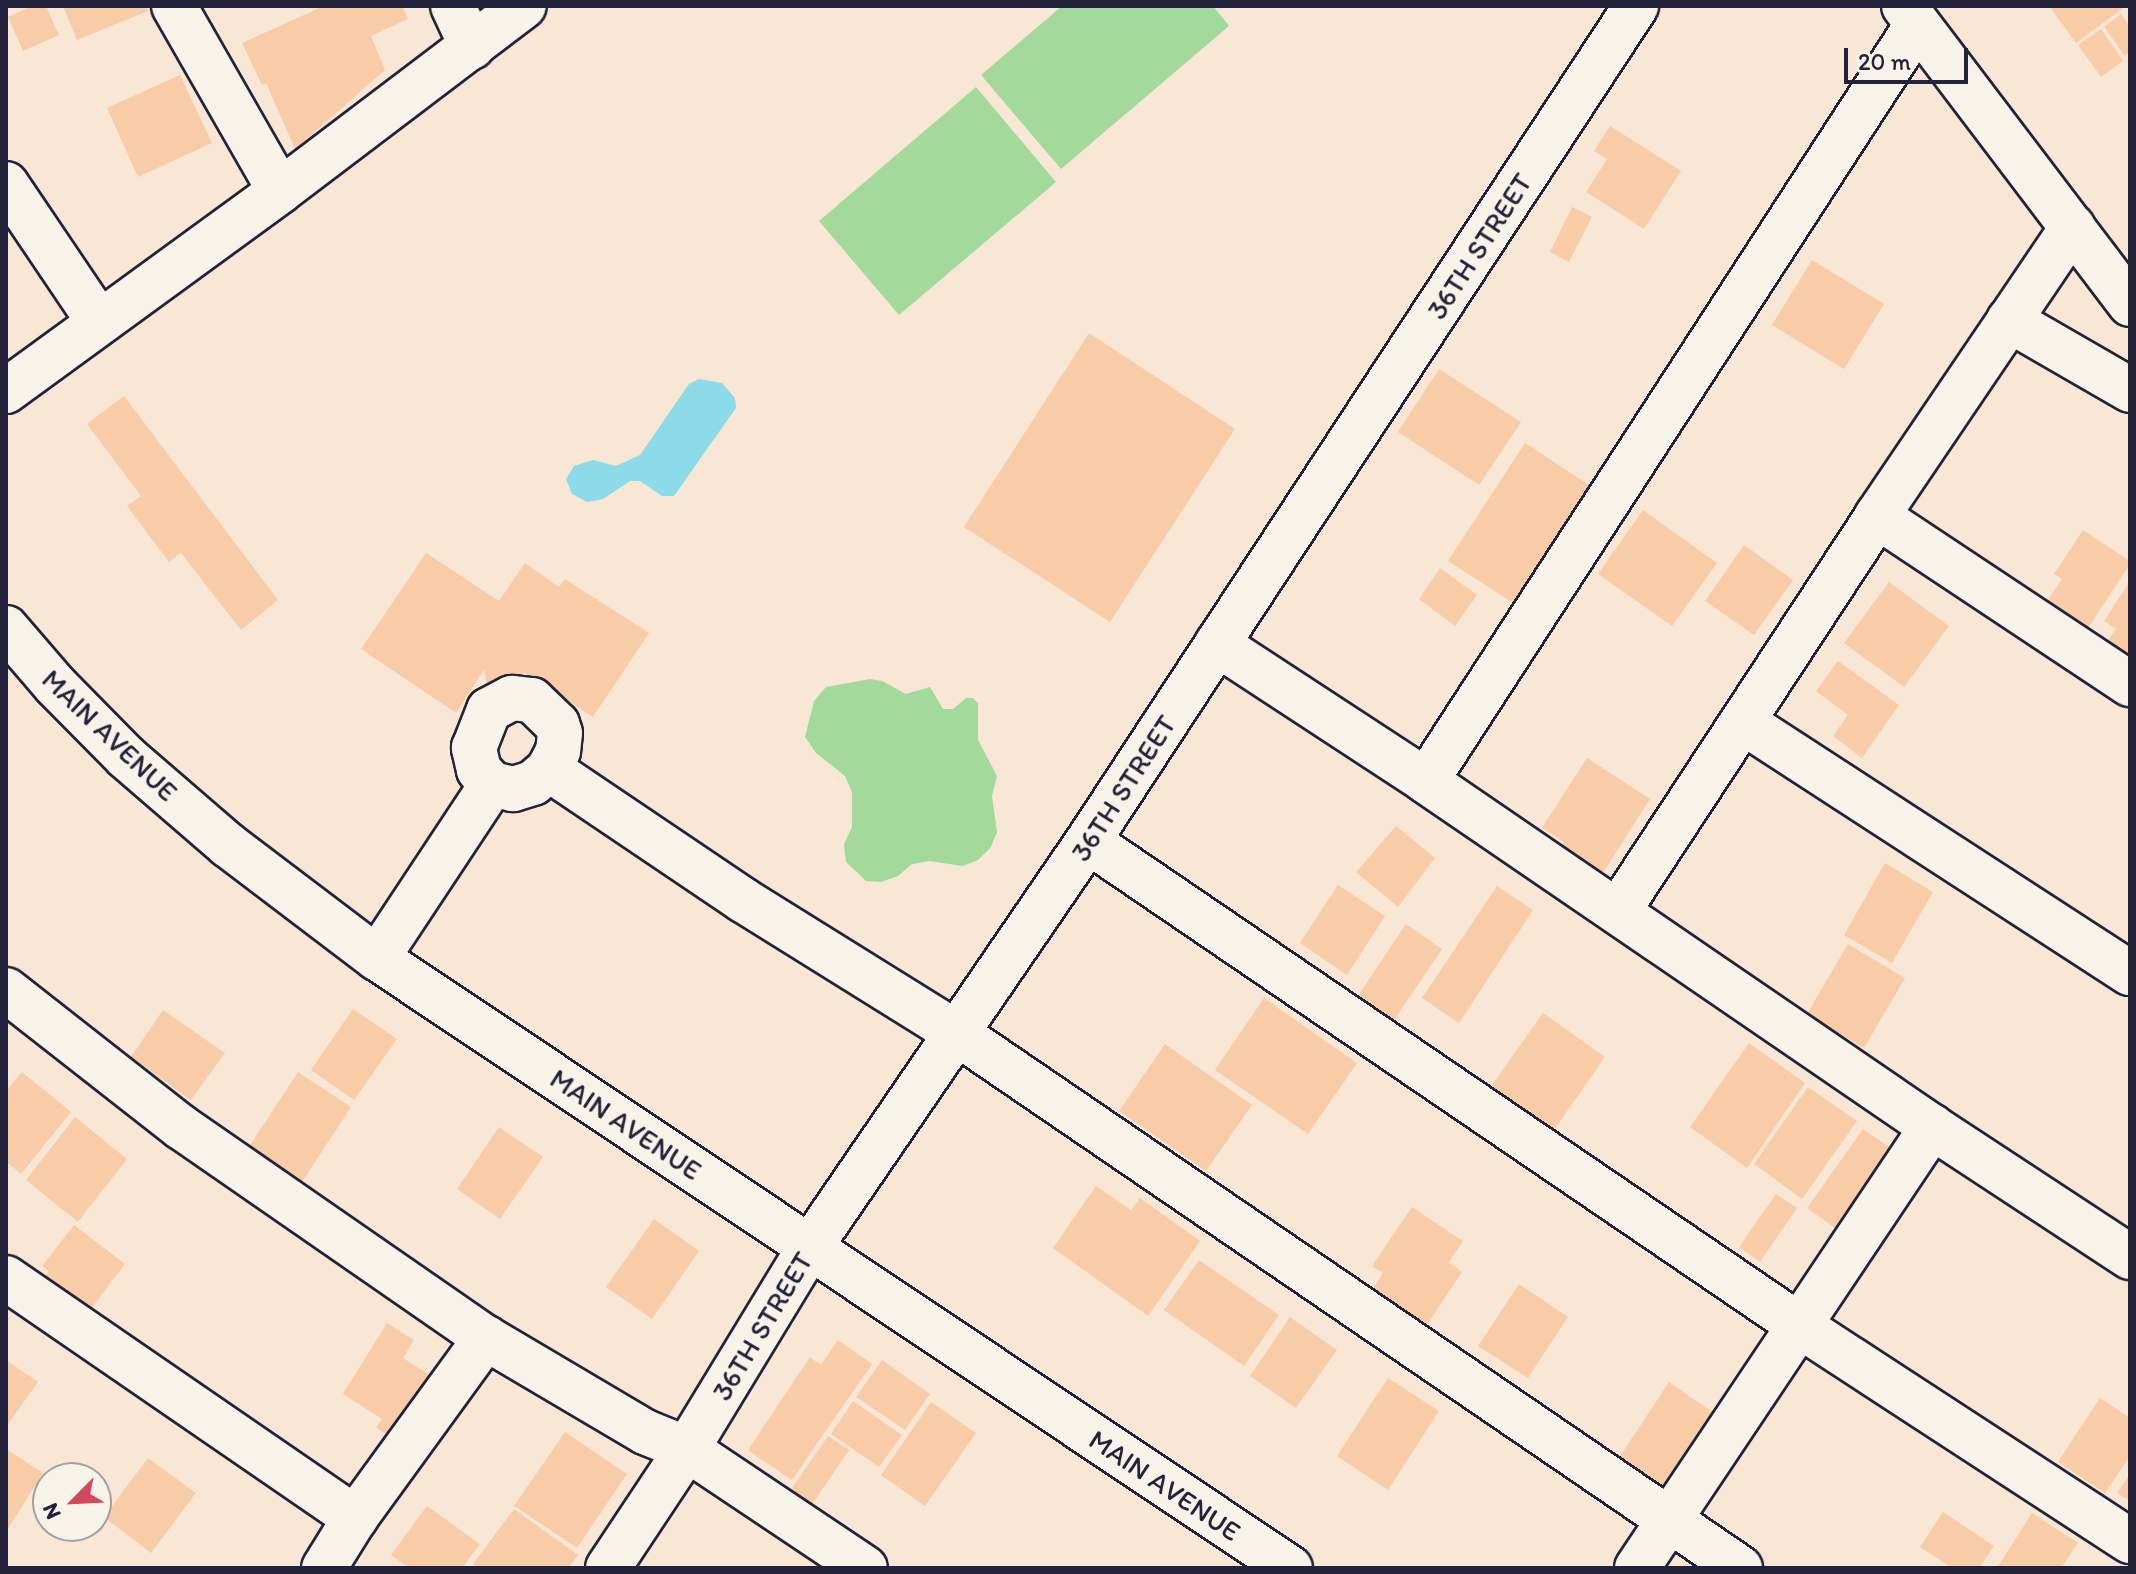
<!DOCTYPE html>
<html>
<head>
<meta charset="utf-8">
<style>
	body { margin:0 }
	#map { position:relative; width:2136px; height:1574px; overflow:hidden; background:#f7e7d4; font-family:Itim,sans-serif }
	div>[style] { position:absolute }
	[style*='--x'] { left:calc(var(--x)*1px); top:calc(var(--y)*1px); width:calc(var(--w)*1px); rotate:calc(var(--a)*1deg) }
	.green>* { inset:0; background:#a4d99c }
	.water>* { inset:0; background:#8bdbe8 }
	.building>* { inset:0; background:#f8cca7 }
	.roads { filter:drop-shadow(2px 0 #22223b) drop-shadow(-2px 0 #22223b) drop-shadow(0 2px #22223b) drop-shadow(0 -2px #22223b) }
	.street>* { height:44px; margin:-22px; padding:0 22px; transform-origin:22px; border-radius:22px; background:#f7f3e8 }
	span { translate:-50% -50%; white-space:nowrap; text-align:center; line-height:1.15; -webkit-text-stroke:6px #f7f3e8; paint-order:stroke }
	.street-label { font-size:28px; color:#22223b }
	.frame { position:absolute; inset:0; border:8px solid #22223b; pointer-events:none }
	.north { position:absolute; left:32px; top:1462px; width:80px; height:80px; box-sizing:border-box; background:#f7f3e8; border:2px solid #a29fa3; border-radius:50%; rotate:246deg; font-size:22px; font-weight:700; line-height:32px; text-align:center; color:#22223b }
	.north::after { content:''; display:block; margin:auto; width:28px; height:36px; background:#d1495b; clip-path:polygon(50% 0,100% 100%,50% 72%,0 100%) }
	.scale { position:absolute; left:1844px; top:48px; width:124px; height:36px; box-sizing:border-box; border:4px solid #22223b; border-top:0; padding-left:10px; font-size:24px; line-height:28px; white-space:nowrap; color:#22223b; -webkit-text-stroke:6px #f7f3e8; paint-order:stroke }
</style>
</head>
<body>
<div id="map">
	<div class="green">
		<div style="clip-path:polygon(1062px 6px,1213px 6px,1229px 26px,1061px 169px,981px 75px)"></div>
		<div style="clip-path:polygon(976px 87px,1056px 182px,899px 315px,819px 221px)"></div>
		<div style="clip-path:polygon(870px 679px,882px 681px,906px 694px,930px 687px,943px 709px,953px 709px,966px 698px,973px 698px,978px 703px,978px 740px,997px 776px,992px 796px,997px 832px,991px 847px,978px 860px,963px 866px,929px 861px,912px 864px,898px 876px,881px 882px,866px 881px,846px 862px,844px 844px,852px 827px,852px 792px,845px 776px,816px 753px,805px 737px,814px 701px,826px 687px)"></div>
	</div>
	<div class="water">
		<div style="clip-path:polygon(699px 379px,722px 383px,735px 398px,736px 408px,674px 496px,662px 496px,640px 481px,630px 481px,603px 499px,587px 502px,572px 494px,566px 479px,574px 466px,593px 460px,616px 466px,640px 455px,689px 384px)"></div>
	</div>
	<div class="building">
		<div style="clip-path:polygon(32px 6px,46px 6px,59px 35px,23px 51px,8px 17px)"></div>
		<div style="clip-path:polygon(63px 6px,146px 6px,148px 11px,77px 40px)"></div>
		<div style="clip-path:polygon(324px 6px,402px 6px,408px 19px,371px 36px,385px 70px,295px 149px,266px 83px,262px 85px,242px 43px)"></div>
		<div style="clip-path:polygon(2049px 6px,2126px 6px,2076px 43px)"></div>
		<div style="clip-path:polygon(2121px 14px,2130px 27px,2130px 52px,2125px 56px,2104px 27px)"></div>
		<div style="clip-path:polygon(2101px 29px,2123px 61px,2101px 77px,2078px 45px)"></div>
		<div style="clip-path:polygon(180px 75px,212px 143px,138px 177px,107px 108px)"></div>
		<div style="clip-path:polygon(1610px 126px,1681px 171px,1644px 229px,1586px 192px,1607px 159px,1594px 151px)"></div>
		<div style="clip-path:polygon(1572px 207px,1592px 217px,1569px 262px,1550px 252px)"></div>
		<div style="clip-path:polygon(1812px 260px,1884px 304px,1844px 369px,1772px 325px)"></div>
		<div style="clip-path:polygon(1089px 333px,1235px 429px,1110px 622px,964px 527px)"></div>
		<div style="clip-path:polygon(1439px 369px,1521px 422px,1479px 485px,1398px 432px)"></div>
		<div style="clip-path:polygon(124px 396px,278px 600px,241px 630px,181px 553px,169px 562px,127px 506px,141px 496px,87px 424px)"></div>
		<div style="clip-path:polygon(1525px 443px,1589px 485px,1513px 603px,1448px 561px)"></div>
		<div style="clip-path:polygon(1643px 510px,1717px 563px,1672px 626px,1598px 574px)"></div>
		<div style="clip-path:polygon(2083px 530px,2130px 561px,2130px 564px,2081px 639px,2040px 612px,2062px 579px,2054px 574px)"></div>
		<div style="clip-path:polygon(1744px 545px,1793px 580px,1754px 635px,1705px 601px)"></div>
		<div style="clip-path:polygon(426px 553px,499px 601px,525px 563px,559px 587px,565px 579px,649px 633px,593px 717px,523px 672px,526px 689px,489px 693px,484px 670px,456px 713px,361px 649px)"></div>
		<div style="clip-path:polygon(1440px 568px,1477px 595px,1455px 626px,1419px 599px)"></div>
		<div style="clip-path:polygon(2130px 581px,2130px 674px,2099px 653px,2116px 629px,2104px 621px)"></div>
		<div style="clip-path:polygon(1889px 582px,1949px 626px,1904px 687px,1844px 643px)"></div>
		<div style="clip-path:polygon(1838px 661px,1899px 705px,1862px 758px,1833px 736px,1848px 715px,1816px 691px)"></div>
		<div style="clip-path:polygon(1587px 758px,1650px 799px,1599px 879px,1558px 852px,1564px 842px,1542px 828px)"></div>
		<div style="clip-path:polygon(1396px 826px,1435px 858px,1398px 907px,1356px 872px)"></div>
		<div style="clip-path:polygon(1885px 863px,1933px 892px,1892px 963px,1844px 935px)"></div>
		<div style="clip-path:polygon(1338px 885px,1385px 916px,1347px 975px,1300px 943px)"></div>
		<div style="clip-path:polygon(1497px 886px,1533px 910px,1459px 1023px,1422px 998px)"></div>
		<div style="clip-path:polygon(1406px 924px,1442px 949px,1390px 1026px,1354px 1002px)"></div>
		<div style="clip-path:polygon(1848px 944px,1905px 978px,1864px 1048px,1807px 1014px)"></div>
		<div style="clip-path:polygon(1264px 998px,1357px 1063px,1308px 1134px,1215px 1070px)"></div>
		<div style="clip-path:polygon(353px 1009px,397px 1039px,354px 1100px,311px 1070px)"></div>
		<div style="clip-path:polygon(163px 1010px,225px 1053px,191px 1100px,131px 1057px)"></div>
		<div style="clip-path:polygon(1543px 1013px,1605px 1057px,1552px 1133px,1489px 1089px)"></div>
		<div style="clip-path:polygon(1749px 1043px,1805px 1083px,1747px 1168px,1690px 1127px)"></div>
		<div style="clip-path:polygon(1165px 1044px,1252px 1105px,1206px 1171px,1119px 1111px)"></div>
		<div style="clip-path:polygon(22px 1072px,71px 1112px,21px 1174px,6px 1161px,6px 1091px)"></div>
		<div style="clip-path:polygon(298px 1072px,351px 1107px,298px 1188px,245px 1153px)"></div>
		<div style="clip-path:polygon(1808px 1087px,1857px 1121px,1802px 1199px,1754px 1164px)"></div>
		<div style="clip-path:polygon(75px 1117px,127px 1159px,78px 1222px,26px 1180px)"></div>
		<div style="clip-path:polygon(499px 1127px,543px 1157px,500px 1219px,457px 1189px)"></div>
		<div style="clip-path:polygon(1863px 1129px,1902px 1156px,1846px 1236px,1807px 1208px)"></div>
		<div style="clip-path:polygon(1096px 1186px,1131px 1210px,1140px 1198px,1200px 1241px,1148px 1316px,1053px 1248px)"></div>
		<div style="clip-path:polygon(1776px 1194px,1797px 1208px,1760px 1262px,1739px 1247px)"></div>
		<div style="clip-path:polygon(1412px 1207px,1463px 1241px,1449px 1262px,1462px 1272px,1423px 1331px,1369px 1294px,1383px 1273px,1372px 1266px)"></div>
		<div style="clip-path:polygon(654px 1219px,699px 1251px,652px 1319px,606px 1287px)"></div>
		<div style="clip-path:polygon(74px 1225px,125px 1264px,90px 1310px,36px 1288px,49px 1271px,42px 1266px)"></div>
		<div style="clip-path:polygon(1199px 1260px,1279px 1315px,1244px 1366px,1164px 1310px)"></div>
		<div style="clip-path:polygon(1519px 1284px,1568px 1317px,1528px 1378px,1478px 1346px)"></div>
		<div style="clip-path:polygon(1290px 1317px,1337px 1350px,1296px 1408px,1250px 1376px)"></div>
		<div style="clip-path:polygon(387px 1323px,414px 1340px,403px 1358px,434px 1378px,396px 1440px,376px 1428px,382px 1419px,343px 1394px)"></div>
		<div style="clip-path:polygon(838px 1340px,872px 1364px,792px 1480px,748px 1450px,810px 1357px,821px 1365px)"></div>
		<div style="clip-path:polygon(6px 1360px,38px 1382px,6px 1427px)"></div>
		<div style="clip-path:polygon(882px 1360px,930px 1394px,905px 1430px,856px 1397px)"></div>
		<div style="clip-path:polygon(1388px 1378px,1439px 1411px,1388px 1490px,1337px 1456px)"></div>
		<div style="clip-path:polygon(1669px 1382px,1728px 1423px,1674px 1506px,1613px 1467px)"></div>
		<div style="clip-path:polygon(2100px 1398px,2130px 1418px,2130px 1456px,2105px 1493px,2058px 1462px)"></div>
		<div style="clip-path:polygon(853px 1401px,902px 1435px,879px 1467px,831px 1434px)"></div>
		<div style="clip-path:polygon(931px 1402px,976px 1433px,925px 1506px,881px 1475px)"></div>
		<div style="clip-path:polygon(565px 1432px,627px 1474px,577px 1548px,514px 1506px)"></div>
		<div style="clip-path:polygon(828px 1436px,849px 1450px,807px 1512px,786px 1497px)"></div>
		<div style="clip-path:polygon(6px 1449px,43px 1473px,6px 1532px)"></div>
		<div style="clip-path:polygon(148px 1458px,196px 1493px,151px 1553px,104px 1517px)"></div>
		<div style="clip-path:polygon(2130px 1474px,2130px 1501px,2117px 1493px)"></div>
		<div style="clip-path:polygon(427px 1506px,480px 1544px,462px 1568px,409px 1568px,391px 1555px)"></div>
		<div style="clip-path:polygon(514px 1509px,578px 1555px,568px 1568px,478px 1568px,473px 1564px)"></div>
		<div style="clip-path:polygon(1943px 1512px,1994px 1546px,1979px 1568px,1952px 1568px,1920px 1547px)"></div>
		<div style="clip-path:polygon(2032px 1513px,2078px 1543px,2061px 1568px,1997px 1568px)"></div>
	</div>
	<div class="roads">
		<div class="street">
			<div style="--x:174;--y:6;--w:213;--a:60.2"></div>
			<div style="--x:453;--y:6;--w:45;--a:65.1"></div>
			<div style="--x:1904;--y:6;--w:374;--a:52.8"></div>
			<div style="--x:6;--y:184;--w:166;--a:56"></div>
			<div style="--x:2009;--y:320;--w:140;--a:30"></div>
			<div style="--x:6;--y:391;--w:339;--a:-36.1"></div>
			<div style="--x:280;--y:191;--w:306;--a:-37.2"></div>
			<div style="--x:1877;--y:516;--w:304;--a:33.6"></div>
			<div style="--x:6;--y:628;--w:75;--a:49.3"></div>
			<div style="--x:55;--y:685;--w:101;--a:45.4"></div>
			<div style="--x:126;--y:757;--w:135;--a:40.8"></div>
			<div style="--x:228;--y:845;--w:187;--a:37.2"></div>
			<div style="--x:377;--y:958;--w:1098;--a:33.75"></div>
			<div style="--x:1217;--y:644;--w:250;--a:33.2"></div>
			<div style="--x:1426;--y:781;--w:613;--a:34.36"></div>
			<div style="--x:1932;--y:1127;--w:237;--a:33.3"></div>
			<div style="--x:512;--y:698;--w:20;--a:6"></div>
			<div style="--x:532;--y:700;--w:35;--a:44"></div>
			<div style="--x:557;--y:724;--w:9;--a:72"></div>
			<div style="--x:560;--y:733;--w:18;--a:96"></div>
			<div style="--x:558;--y:751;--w:20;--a:117"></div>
			<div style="--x:549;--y:769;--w:21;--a:139"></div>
			<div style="--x:533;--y:783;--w:21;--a:163"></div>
			<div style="--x:513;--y:789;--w:22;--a:-167"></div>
			<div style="--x:492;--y:784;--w:19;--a:-133"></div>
			<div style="--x:479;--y:770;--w:23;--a:-103"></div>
			<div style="--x:474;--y:748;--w:41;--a:-68.5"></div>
			<div style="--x:489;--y:710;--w:26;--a:-28"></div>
			<div style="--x:1743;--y:722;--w:461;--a:33"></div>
			<div style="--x:549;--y:769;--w:234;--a:34"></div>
			<div style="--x:743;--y:900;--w:253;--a:31.9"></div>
			<div style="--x:958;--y:1034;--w:947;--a:34.33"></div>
			<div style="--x:1426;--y:781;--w:901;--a:-57"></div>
			<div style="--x:1088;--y:841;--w:861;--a:34.26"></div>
			<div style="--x:1800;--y:1326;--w:394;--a:33.1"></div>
			<div style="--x:1618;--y:911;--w:472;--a:-56.7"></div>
			<div style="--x:1877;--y:516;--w:349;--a:-55.9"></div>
			<div style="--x:377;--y:958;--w:209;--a:-56.5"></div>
			<div style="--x:6;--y:990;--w:222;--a:38.1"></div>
			<div style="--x:181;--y:1127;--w:371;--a:34.7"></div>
			<div style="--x:486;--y:1338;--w:185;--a:30.6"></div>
			<div style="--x:645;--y:1432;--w:45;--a:22"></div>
			<div style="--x:687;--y:1449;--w:214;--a:33.8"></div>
			<div style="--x:6;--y:1278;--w:424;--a:34.5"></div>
			<div style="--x:324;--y:1568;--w:59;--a:-58.2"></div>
			<div style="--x:355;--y:1518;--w:223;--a:-54"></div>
			<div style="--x:608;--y:1568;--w:143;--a:-56.4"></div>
			<div style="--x:687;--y:1449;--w:237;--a:-58.7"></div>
			<div style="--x:810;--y:1247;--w:492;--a:-55.6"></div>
			<div style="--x:1088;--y:841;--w:999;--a:-56.72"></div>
			<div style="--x:1637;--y:1568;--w:531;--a:-56.22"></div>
		</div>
	</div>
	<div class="street-label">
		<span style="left:1479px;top:246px;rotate:-57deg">36TH STREET</span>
		<span style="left:110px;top:735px;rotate:44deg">MAIN AVENUE</span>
		<span style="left:1123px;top:788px;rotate:-57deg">36TH STREET</span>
		<span style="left:626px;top:1124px;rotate:34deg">MAIN AVENUE</span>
		<span style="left:762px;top:1326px;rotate:-59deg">36TH STREET</span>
		<span style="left:1165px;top:1485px;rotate:34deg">MAIN AVENUE</span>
	</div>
	<div class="frame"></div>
	<div class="north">N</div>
	<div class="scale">20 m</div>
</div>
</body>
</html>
